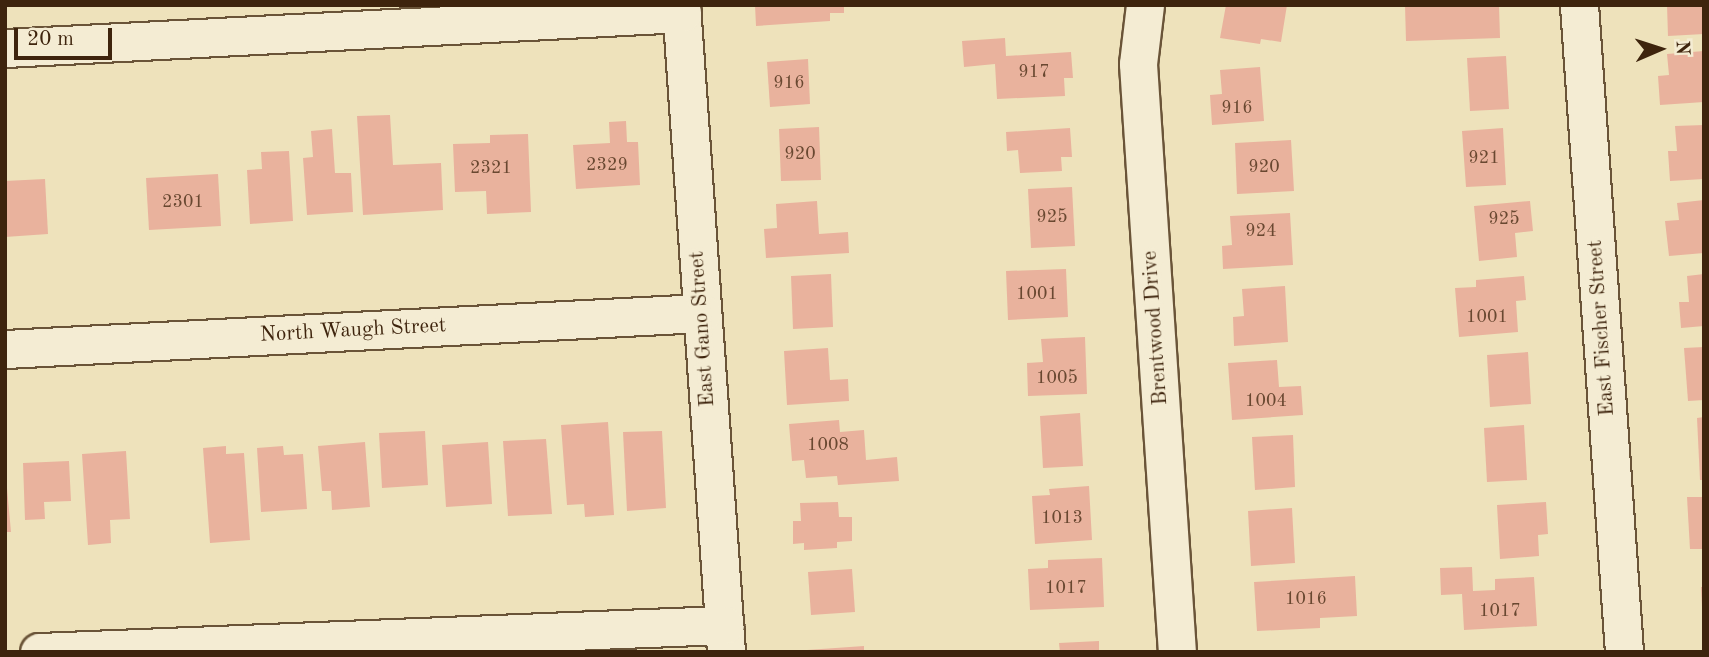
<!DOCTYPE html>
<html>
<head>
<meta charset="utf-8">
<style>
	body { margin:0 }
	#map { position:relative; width:1709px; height:657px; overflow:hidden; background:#eee2bb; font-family:"Old Standard TT",serif }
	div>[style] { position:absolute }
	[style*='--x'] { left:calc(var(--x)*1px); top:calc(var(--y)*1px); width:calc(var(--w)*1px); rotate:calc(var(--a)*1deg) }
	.building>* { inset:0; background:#e9b29d }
	.roads { filter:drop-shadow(2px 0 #6a5438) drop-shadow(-2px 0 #6a5438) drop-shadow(0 2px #6a5438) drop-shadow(0 -2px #6a5438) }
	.minor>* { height:37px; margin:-18.5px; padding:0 18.5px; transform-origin:18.5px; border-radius:18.5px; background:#f4ecd3 }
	span { translate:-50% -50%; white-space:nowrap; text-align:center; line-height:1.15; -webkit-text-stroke:7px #f4ecd3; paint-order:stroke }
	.number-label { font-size:18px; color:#694831 }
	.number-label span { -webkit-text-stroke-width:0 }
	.street-label { font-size:21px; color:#3e240d }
	.frame { position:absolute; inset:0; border:7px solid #3e240d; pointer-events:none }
	.north { position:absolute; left:1625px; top:14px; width:70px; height:70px; -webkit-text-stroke:5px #f4ecd3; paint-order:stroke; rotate:87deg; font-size:19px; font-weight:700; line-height:28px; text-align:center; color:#3e240d }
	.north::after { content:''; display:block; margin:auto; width:24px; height:32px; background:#3e240d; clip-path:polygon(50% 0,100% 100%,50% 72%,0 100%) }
	.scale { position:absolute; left:14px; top:28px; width:98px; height:32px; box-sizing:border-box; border:4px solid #3e240d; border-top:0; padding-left:9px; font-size:21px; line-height:24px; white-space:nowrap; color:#3e240d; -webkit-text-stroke:5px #f4ecd3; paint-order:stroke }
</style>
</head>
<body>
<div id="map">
	<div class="building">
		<div style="clip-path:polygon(755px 5px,844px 5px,844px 13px,830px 13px,830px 21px,756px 26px)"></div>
		<div style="clip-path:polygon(1226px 5px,1287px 5px,1281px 42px,1261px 39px,1260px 44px,1220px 38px)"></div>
		<div style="clip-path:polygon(1405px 5px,1499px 5px,1500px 38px,1406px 41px)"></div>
		<div style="clip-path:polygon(1667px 5px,1704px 5px,1704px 34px,1668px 36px)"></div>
		<div style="clip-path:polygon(1005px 38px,1006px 56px,1071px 52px,1073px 78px,1064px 78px,1065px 96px,997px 99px,995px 64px,964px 67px,962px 41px)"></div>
		<div style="clip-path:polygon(1704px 51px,1704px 102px,1660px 105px,1658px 76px,1669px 75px,1667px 54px)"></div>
		<div style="clip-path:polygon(1506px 56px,1509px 109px,1470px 111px,1467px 58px)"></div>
		<div style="clip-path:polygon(808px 59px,810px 104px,770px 107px,767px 62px)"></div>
		<div style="clip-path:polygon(1260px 67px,1264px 121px,1212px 125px,1210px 95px,1222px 94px,1220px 70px)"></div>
		<div style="clip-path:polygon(390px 115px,393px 165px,441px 163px,443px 210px,363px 215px,357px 116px)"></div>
		<div style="clip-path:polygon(626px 121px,627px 142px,638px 142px,640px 185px,576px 189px,573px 145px,610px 143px,609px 122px)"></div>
		<div style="clip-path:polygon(1704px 125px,1704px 179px,1670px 181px,1668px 151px,1677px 151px,1675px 126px)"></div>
		<div style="clip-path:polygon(819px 127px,821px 180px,781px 181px,779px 129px)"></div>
		<div style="clip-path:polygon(1070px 128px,1072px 157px,1061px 157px,1062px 171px,1020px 173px,1018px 150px,1007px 151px,1006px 132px)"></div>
		<div style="clip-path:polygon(1503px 128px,1506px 185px,1466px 187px,1462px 131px)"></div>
		<div style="clip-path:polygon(332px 129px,335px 173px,351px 173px,353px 212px,307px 215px,303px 158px,313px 157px,311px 131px)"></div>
		<div style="clip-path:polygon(528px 134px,531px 212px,487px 214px,486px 191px,455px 192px,453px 144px,490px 143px,490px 135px)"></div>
		<div style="clip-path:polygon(1291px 140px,1294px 191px,1237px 194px,1235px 143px)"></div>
		<div style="clip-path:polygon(289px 151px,293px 221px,250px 224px,247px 170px,262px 169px,261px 152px)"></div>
		<div style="clip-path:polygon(218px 174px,221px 226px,149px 230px,146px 178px)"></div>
		<div style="clip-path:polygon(45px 179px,48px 234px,5px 237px,5px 181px)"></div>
		<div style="clip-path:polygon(1072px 187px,1075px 246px,1031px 248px,1028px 189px)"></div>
		<div style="clip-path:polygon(1704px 200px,1704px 253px,1669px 256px,1665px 221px,1679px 220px,1677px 203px)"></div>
		<div style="clip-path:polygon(817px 201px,819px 234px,848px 232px,849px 253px,766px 258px,764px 229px,777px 228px,776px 204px)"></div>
		<div style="clip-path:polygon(1530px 201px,1533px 231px,1515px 233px,1517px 257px,1479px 261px,1474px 206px)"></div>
		<div style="clip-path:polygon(1290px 213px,1293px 265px,1223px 269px,1222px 246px,1232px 245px,1230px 216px)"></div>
		<div style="clip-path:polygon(1066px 269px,1068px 317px,1008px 320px,1006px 271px)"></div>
		<div style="clip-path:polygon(831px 274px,833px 327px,793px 329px,791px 276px)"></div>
		<div style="clip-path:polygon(1704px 274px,1704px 326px,1681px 328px,1679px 302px,1689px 302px,1687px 276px)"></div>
		<div style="clip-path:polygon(1524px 276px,1526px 300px,1516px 301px,1518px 332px,1459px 337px,1455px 288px,1476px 287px,1476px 280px)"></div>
		<div style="clip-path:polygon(1285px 286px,1288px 342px,1234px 346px,1233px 317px,1244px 316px,1242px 289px)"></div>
		<div style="clip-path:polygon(1085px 337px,1087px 394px,1028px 396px,1027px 363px,1043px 362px,1041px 339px)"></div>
		<div style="clip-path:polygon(1704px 347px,1704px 400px,1688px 401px,1684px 348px)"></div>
		<div style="clip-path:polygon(828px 348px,830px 380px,848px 379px,849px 401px,787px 405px,784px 351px)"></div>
		<div style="clip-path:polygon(1528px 352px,1531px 404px,1490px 407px,1487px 355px)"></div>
		<div style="clip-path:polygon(1277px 360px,1279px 387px,1301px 386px,1303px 415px,1232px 420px,1228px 363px)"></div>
		<div style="clip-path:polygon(1080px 413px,1083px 466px,1043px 468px,1040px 416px)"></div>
		<div style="clip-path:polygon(1704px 417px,1704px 480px,1700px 480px,1697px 418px)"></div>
		<div style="clip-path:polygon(839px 420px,840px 432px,864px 430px,866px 460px,897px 457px,899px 481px,838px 485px,837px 476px,806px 478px,804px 460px,792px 461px,789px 424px)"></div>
		<div style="clip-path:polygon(608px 422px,614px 515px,585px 517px,584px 504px,567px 505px,561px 425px)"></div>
		<div style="clip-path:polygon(1524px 425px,1527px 480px,1487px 482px,1484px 428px)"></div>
		<div style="clip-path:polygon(425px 431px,428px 485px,382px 488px,379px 433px)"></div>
		<div style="clip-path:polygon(662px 431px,666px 508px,627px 511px,623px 432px)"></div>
		<div style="clip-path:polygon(1293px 435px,1295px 487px,1255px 490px,1252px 437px)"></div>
		<div style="clip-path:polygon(546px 439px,552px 514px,508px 516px,503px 441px)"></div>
		<div style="clip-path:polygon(365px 442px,370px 507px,332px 510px,331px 491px,322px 491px,318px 446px)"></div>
		<div style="clip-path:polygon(488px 442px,492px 504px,446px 507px,442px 445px)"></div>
		<div style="clip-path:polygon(226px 446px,226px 454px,244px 453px,250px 540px,210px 543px,203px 448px)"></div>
		<div style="clip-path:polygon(283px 446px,284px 455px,303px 454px,307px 509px,261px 512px,257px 448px)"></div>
		<div style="clip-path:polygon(126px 451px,130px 519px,110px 520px,111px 543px,88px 545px,82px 454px)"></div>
		<div style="clip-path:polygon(69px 461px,71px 501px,44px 502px,45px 519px,25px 520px,23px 463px)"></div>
		<div style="clip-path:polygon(5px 466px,11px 532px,5px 532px)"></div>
		<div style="clip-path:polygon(1089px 486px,1092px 540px,1035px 544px,1032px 496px,1050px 495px,1049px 489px)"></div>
		<div style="clip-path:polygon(1687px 497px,1704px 497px,1704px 549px,1690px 549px)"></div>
		<div style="clip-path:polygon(838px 502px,839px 517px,852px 517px,852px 541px,837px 542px,837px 548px,804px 550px,804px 543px,793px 544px,793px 521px,801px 521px,800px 503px)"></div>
		<div style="clip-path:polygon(1546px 502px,1548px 534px,1538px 535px,1539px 556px,1500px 559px,1497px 505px)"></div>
		<div style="clip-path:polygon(1292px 508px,1295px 563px,1251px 566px,1248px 511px)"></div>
		<div style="clip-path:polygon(1102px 558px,1104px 607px,1030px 610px,1028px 569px,1048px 568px,1048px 560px)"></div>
		<div style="clip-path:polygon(1472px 567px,1473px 591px,1495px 590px,1495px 579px,1534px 577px,1537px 626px,1464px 630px,1462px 594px,1441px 595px,1440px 568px)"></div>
		<div style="clip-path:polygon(852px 569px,855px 612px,811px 615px,808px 572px)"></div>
		<div style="clip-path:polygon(1355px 576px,1357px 616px,1320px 618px,1320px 628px,1257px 631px,1254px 582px)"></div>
		<div style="clip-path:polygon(1701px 587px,1704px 587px,1704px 607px,1702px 607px)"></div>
		<div style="clip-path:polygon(1099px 641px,1099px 652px,1060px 652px,1059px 643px)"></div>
		<div style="clip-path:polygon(864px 646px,864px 652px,807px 652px,807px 650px)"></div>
	</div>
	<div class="roads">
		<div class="minor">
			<div style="--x:681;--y:5;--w:649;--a:86.02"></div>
			<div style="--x:1145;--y:5;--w:59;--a:96.8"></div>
			<div style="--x:1138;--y:64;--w:589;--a:86.21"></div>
			<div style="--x:1579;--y:5;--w:649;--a:86.02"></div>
			<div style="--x:5;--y:48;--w:678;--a:-2.96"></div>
			<div style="--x:5;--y:349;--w:698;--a:-2.96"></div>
			<div style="--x:39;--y:652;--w:686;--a:-2.26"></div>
		</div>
	</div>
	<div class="number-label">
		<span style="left:1034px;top:72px">917</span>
		<span style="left:789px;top:83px">916</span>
		<span style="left:1237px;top:108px">916</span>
		<span style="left:800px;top:154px">920</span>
		<span style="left:1484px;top:158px">921</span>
		<span style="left:607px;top:165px">2329</span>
		<span style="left:1264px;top:167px">920</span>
		<span style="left:491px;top:168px">2321</span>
		<span style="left:183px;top:202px">2301</span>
		<span style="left:1052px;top:217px">925</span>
		<span style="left:1504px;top:219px">925</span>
		<span style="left:1261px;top:231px">924</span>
		<span style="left:1037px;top:294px">1001</span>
		<span style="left:1487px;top:317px">1001</span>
		<span style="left:1057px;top:378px">1005</span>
		<span style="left:1266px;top:401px">1004</span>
		<span style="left:828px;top:445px">1008</span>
		<span style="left:1062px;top:518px">1013</span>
		<span style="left:1066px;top:588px">1017</span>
		<span style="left:1306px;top:599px">1016</span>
		<span style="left:1500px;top:611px">1017</span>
	</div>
	<div class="street-label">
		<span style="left:1156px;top:328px;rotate:-94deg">Brentwood Drive</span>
		<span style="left:1602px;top:328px;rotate:-94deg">East Fischer Street</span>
		<span style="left:703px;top:329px;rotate:-94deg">East Gano Street</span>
		<span style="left:353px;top:331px;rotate:-3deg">North Waugh Street</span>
	</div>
	<div class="frame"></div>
	<div class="north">N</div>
	<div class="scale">20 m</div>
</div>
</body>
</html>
